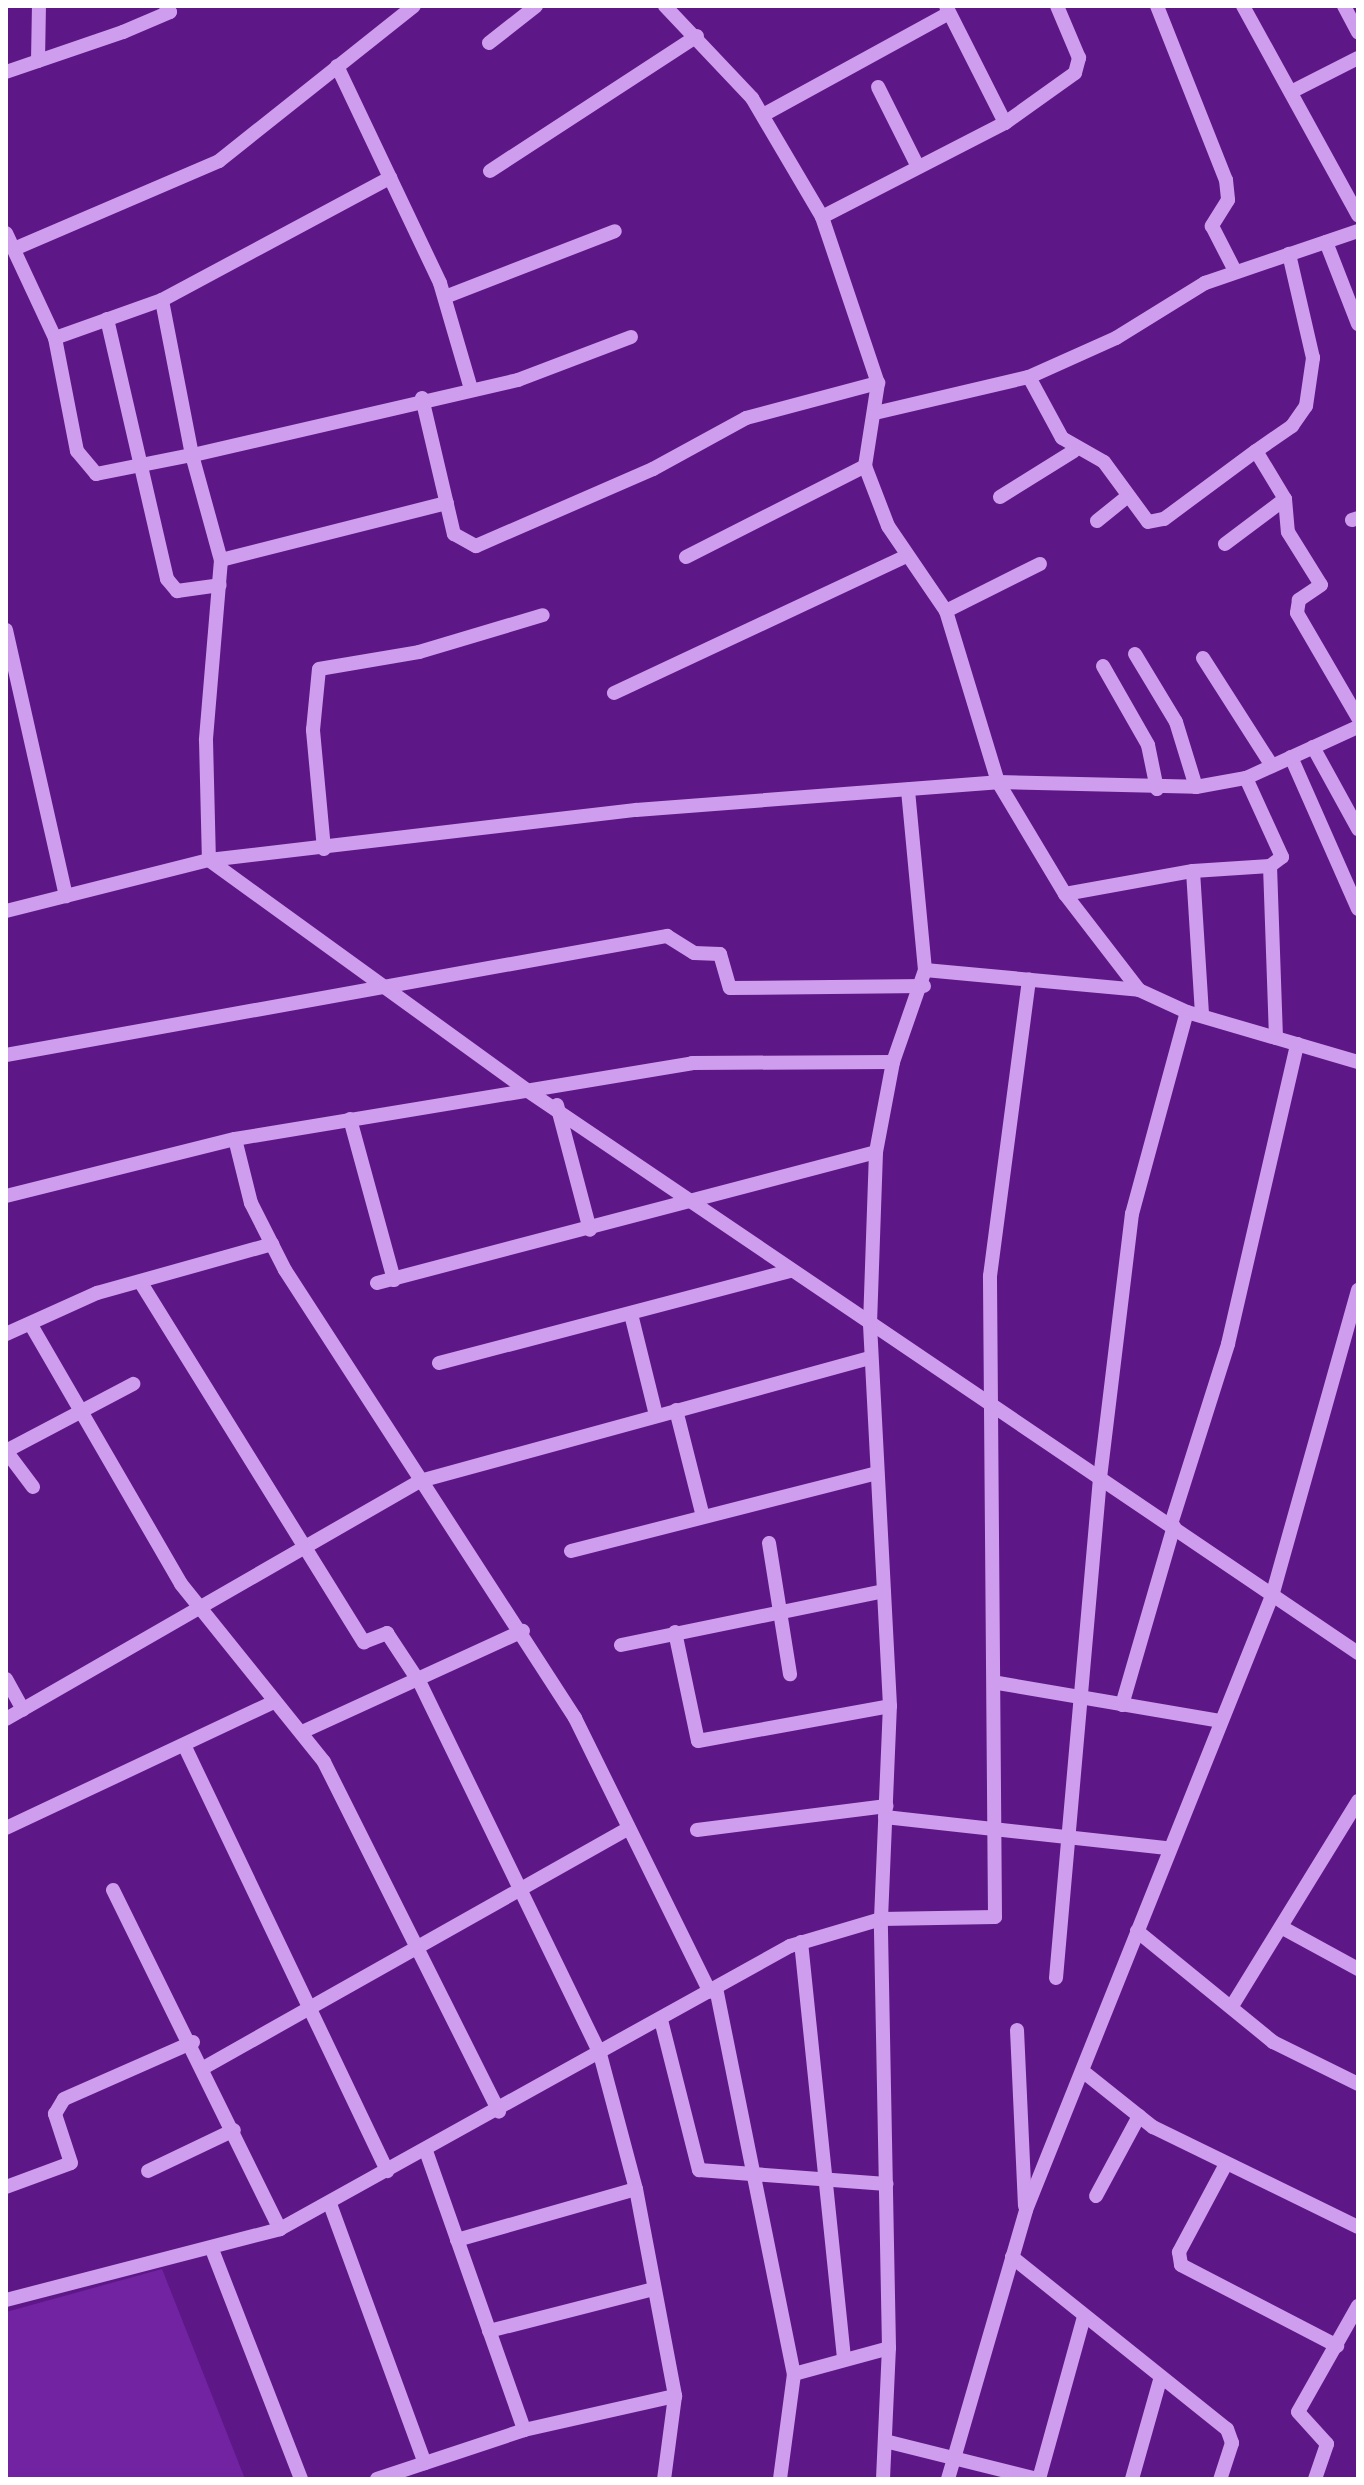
<!DOCTYPE html>
<html>
<head>
<meta charset="utf-8">
<style>
	body { margin:0 }
	#map { position:relative; width:1364px; height:2485px; overflow:hidden; background:#5e1787; font-family:Ubuntu,sans-serif }
	div>[style] { position:absolute }
	[style*='--x'] { left:calc(var(--x)*1px); top:calc(var(--y)*1px); width:calc(var(--w)*1px); rotate:calc(var(--a)*1deg) }
	.green>* { inset:0; background:#7223a2 }
	.minor>* { height:14px; margin:-7px; padding:0 7px; transform-origin:7px; border-radius:7px; background:#cf9ded }
	span { translate:-50% -50%; white-space:nowrap; text-align:center; line-height:1.15; -webkit-text-stroke:7px #5e1787; paint-order:stroke }
	.frame { position:absolute; inset:0; border:8px solid #fff; pointer-events:none }
</style>
</head>
<body>
<div id="map">
	<div class="green">
		<div style="clip-path:polygon(162px 2269px,245px 2479px,6px 2479px,6px 2312px)"></div>
	</div>
	<div class="minor">
		<div style="--x:665;--y:6;--w:127;--a:46.6"></div>
		<div style="--x:752;--y:98;--w:138;--a:59.5"></div>
		<div style="--x:822;--y:217;--w:175;--a:71.4"></div>
		<div style="--x:878;--y:383;--w:84;--a:98.9"></div>
		<div style="--x:865;--y:466;--w:64;--a:69"></div>
		<div style="--x:888;--y:526;--w:103;--a:55.7"></div>
		<div style="--x:946;--y:611;--w:179;--a:73.1"></div>
		<div style="--x:998;--y:782;--w:131;--a:59.1"></div>
		<div style="--x:1065;--y:894;--w:121;--a:52.4"></div>
		<div style="--x:946;--y:6;--w:131;--a:63.2"></div>
		<div style="--x:1157;--y:6;--w:187;--a:68.4"></div>
		<div style="--x:1226;--y:180;--w:20;--a:84"></div>
		<div style="--x:1228;--y:200;--w:31;--a:122"></div>
		<div style="--x:1212;--y:226;--w:51;--a:62.9"></div>
		<div style="--x:1243;--y:6;--w:239;--a:61.2"></div>
		<div style="--x:1344;--y:6;--w:30;--a:62"></div>
		<div style="--x:489;--y:43;--w:60;--a:-38.2"></div>
		<div style="--x:38;--y:61;--w:55;--a:-89"></div>
		<div style="--x:337;--y:66;--w:240;--a:64.6"></div>
		<div style="--x:440;--y:283;--w:110;--a:73.7"></div>
		<div style="--x:6;--y:72;--w:124;--a:-18.9"></div>
		<div style="--x:123;--y:32;--w:51;--a:-23.1"></div>
		<div style="--x:170;--y:12;--w:7;--a:-124"></div>
		<div style="--x:878;--y:87;--w:89;--a:63.4"></div>
		<div style="--x:1291;--y:92;--w:75;--a:-26.9"></div>
		<div style="--x:763;--y:115;--w:212;--a:-28.7"></div>
		<div style="--x:490;--y:171;--w:247;--a:-33.1"></div>
		<div style="--x:822;--y:217;--w:206;--a:-27.2"></div>
		<div style="--x:1005;--y:123;--w:86;--a:-35.5"></div>
		<div style="--x:1075;--y:73;--w:16;--a:-75"></div>
		<div style="--x:1079;--y:58;--w:56;--a:-112.9"></div>
		<div style="--x:6;--y:233;--w:116;--a:65"></div>
		<div style="--x:55;--y:338;--w:115;--a:79"></div>
		<div style="--x:77;--y:451;--w:30;--a:50"></div>
		<div style="--x:96;--y:474;--w:98;--a:-11.2"></div>
		<div style="--x:192;--y:455;--w:158;--a:-101"></div>
		<div style="--x:1326;--y:242;--w:88;--a:68.7"></div>
		<div style="--x:14;--y:249;--w:223;--a:-23.2"></div>
		<div style="--x:219;--y:161;--w:249;--a:-38.5"></div>
		<div style="--x:445;--y:297;--w:182;--a:-21.2"></div>
		<div style="--x:107;--y:319;--w:267;--a:77"></div>
		<div style="--x:167;--y:579;--w:16;--a:50"></div>
		<div style="--x:177;--y:591;--w:43;--a:-7.9"></div>
		<div style="--x:631;--y:337;--w:121;--a:159.2"></div>
		<div style="--x:518;--y:380;--w:335;--a:167"></div>
		<div style="--x:192;--y:455;--w:109;--a:74.6"></div>
		<div style="--x:221;--y:560;--w:181;--a:94.8"></div>
		<div style="--x:206;--y:740;--w:120;--a:88.6"></div>
		<div style="--x:209;--y:860;--w:390;--a:35.9"></div>
		<div style="--x:525;--y:1089;--w:1006;--a:34.1"></div>
		<div style="--x:55;--y:338;--w:114;--a:-19.6"></div>
		<div style="--x:162;--y:300;--w:259;--a:-28.2"></div>
		<div style="--x:1029;--y:377;--w:69;--a:61.6"></div>
		<div style="--x:1062;--y:438;--w:48;--a:29.7"></div>
		<div style="--x:1104;--y:462;--w:74;--a:53.7"></div>
		<div style="--x:1148;--y:522;--w:16;--a:-11"></div>
		<div style="--x:1164;--y:519;--w:114;--a:-36.5"></div>
		<div style="--x:422;--y:398;--w:140;--a:76.8"></div>
		<div style="--x:454;--y:534;--w:25;--a:29"></div>
		<div style="--x:476;--y:546;--w:193;--a:-23.5"></div>
		<div style="--x:653;--y:469;--w:106;--a:-28.7"></div>
		<div style="--x:746;--y:418;--w:137;--a:-14.9"></div>
		<div style="--x:875;--y:413;--w:158;--a:-13.2"></div>
		<div style="--x:1029;--y:377;--w:95;--a:-24.1"></div>
		<div style="--x:1116;--y:338;--w:105;--a:-31.7"></div>
		<div style="--x:1205;--y:283;--w:162;--a:-18.8"></div>
		<div style="--x:1000;--y:497;--w:87;--a:-31.9"></div>
		<div style="--x:1285;--y:499;--w:33;--a:85"></div>
		<div style="--x:1288;--y:532;--w:62;--a:58.1"></div>
		<div style="--x:1321;--y:585;--w:27;--a:146"></div>
		<div style="--x:1299;--y:600;--w:13;--a:99"></div>
		<div style="--x:1297;--y:613;--w:121;--a:59.8"></div>
		<div style="--x:1352;--y:520;--w:6;--a:-18"></div>
		<div style="--x:1097;--y:521;--w:38;--a:-39"></div>
		<div style="--x:1225;--y:544;--w:75;--a:-36.9"></div>
		<div style="--x:1285;--y:499;--w:56;--a:-121.1"></div>
		<div style="--x:1256;--y:451;--w:44;--a:-34.8"></div>
		<div style="--x:1292;--y:426;--w:24;--a:-55"></div>
		<div style="--x:1306;--y:406;--w:49;--a:-81.7"></div>
		<div style="--x:1313;--y:358;--w:107;--a:-103"></div>
		<div style="--x:686;--y:557;--w:201;--a:-26.9"></div>
		<div style="--x:221;--y:560;--w:233;--a:-14.2"></div>
		<div style="--x:946;--y:611;--w:105;--a:-26.6"></div>
		<div style="--x:6;--y:630;--w:273;--a:77.3"></div>
		<div style="--x:1135;--y:654;--w:79;--a:58.9"></div>
		<div style="--x:1176;--y:722;--w:68;--a:72.9"></div>
		<div style="--x:1203;--y:658;--w:128;--a:57.4"></div>
		<div style="--x:1103;--y:666;--w:91;--a:60.3"></div>
		<div style="--x:1148;--y:745;--w:45;--a:78.4"></div>
		<div style="--x:614;--y:693;--w:323;--a:-25.1"></div>
		<div style="--x:1313;--y:747;--w:94;--a:61.2"></div>
		<div style="--x:1291;--y:757;--w:166;--a:66.2"></div>
		<div style="--x:324;--y:849;--w:120;--a:-95.3"></div>
		<div style="--x:313;--y:730;--w:61;--a:-84.4"></div>
		<div style="--x:319;--y:669;--w:101;--a:-9.6"></div>
		<div style="--x:419;--y:652;--w:129;--a:-16.6"></div>
		<div style="--x:1270;--y:866;--w:172;--a:88"></div>
		<div style="--x:1193;--y:871;--w:77;--a:-3.7"></div>
		<div style="--x:1270;--y:866;--w:15;--a:-37"></div>
		<div style="--x:1282;--y:857;--w:87;--a:-114.5"></div>
		<div style="--x:1065;--y:894;--w:130;--a:-10.2"></div>
		<div style="--x:1193;--y:871;--w:145;--a:86.4"></div>
		<div style="--x:6;--y:911;--w:209;--a:-14.1"></div>
		<div style="--x:209;--y:860;--w:430;--a:-6.7"></div>
		<div style="--x:636;--y:810;--w:363;--a:-4.4"></div>
		<div style="--x:998;--y:782;--w:198;--a:1.4"></div>
		<div style="--x:1196;--y:787;--w:51;--a:-10.2"></div>
		<div style="--x:1246;--y:778;--w:123;--a:-24.5"></div>
		<div style="--x:925;--y:970;--w:215;--a:5.3"></div>
		<div style="--x:1139;--y:990;--w:53;--a:24.6"></div>
		<div style="--x:1187;--y:1012;--w:178;--a:16.3"></div>
		<div style="--x:6;--y:1055;--w:672;--a:-10.21"></div>
		<div style="--x:667;--y:936;--w:32;--a:32"></div>
		<div style="--x:694;--y:953;--w:26;--a:2"></div>
		<div style="--x:720;--y:954;--w:35;--a:74"></div>
		<div style="--x:730;--y:988;--w:194;--a:-0.6"></div>
		<div style="--x:557;--y:1105;--w:129;--a:75.2"></div>
		<div style="--x:350;--y:1119;--w:167;--a:74.7"></div>
		<div style="--x:235;--y:1139;--w:66;--a:76"></div>
		<div style="--x:251;--y:1203;--w:75;--a:63.1"></div>
		<div style="--x:285;--y:1270;--w:534;--a:57.08"></div>
		<div style="--x:575;--y:1718;--w:305;--a:63.8"></div>
		<div style="--x:6;--y:1196;--w:236;--a:-14"></div>
		<div style="--x:235;--y:1139;--w:463;--a:-9.4"></div>
		<div style="--x:692;--y:1063;--w:201;--a:-0.3"></div>
		<div style="--x:141;--y:1283;--w:423;--a:58.2"></div>
		<div style="--x:364;--y:1642;--w:25;--a:-21"></div>
		<div style="--x:387;--y:1633;--w:60;--a:56.6"></div>
		<div style="--x:420;--y:1683;--w:412;--a:64.1"></div>
		<div style="--x:600;--y:2054;--w:140;--a:75.1"></div>
		<div style="--x:636;--y:2189;--w:211;--a:79.3"></div>
		<div style="--x:675;--y:2396;--w:84;--a:97.5"></div>
		<div style="--x:377;--y:1283;--w:516;--a:-14.71"></div>
		<div style="--x:631;--y:1314;--w:104;--a:76.1"></div>
		<div style="--x:31;--y:1325;--w:299;--a:59.9"></div>
		<div style="--x:181;--y:1584;--w:228;--a:51.2"></div>
		<div style="--x:324;--y:1762;--w:391;--a:63.4"></div>
		<div style="--x:6;--y:1334;--w:100;--a:-24.3"></div>
		<div style="--x:97;--y:1293;--w:182;--a:-15.6"></div>
		<div style="--x:439;--y:1363;--w:363;--a:-14.7"></div>
		<div style="--x:676;--y:1410;--w:110;--a:75.8"></div>
		<div style="--x:6;--y:1451;--w:144;--a:-27.8"></div>
		<div style="--x:6;--y:1451;--w:45;--a:53.1"></div>
		<div style="--x:1171;--y:1524;--w:189;--a:-72.4"></div>
		<div style="--x:1228;--y:1344;--w:308;--a:-77"></div>
		<div style="--x:769;--y:1543;--w:133;--a:80.9"></div>
		<div style="--x:571;--y:1551;--w:316;--a:-14.3"></div>
		<div style="--x:675;--y:1632;--w:111;--a:78.1"></div>
		<div style="--x:698;--y:1741;--w:195;--a:-10.3"></div>
		<div style="--x:621;--y:1645;--w:268;--a:-11.6"></div>
		<div style="--x:6;--y:1679;--w:35;--a:61"></div>
		<div style="--x:998;--y:1683;--w:225;--a:9.7"></div>
		<div style="--x:1122;--y:1705;--w:186;--a:-73.8"></div>
		<div style="--x:6;--y:1719;--w:478;--a:-29.9"></div>
		<div style="--x:420;--y:1481;--w:467;--a:-15.3"></div>
		<div style="--x:302;--y:1732;--w:243;--a:-24.6"></div>
		<div style="--x:185;--y:1747;--w:470;--a:64.5"></div>
		<div style="--x:885;--y:1817;--w:284;--a:6.3"></div>
		<div style="--x:6;--y:1828;--w:296;--a:-25.2"></div>
		<div style="--x:697;--y:1830;--w:191;--a:-7.2"></div>
		<div style="--x:113;--y:1890;--w:378;--a:63.8"></div>
		<div style="--x:1281;--y:1927;--w:88;--a:28.6"></div>
		<div style="--x:1137;--y:1931;--w:176;--a:39.2"></div>
		<div style="--x:1273;--y:2042;--w:95;--a:26.3"></div>
		<div style="--x:801;--y:1942;--w:420;--a:84.1"></div>
		<div style="--x:1056;--y:1978;--w:502;--a:-84.97"></div>
		<div style="--x:1100;--y:1478;--w:266;--a:-83.1"></div>
		<div style="--x:1132;--y:1214;--w:209;--a:-74.8"></div>
		<div style="--x:716;--y:1988;--w:394;--a:78.6"></div>
		<div style="--x:794;--y:2374;--w:106;--a:97.6"></div>
		<div style="--x:1232;--y:2006;--w:241;--a:-58.4"></div>
		<div style="--x:661;--y:2020;--w:155;--a:75.8"></div>
		<div style="--x:699;--y:2170;--w:188;--a:4.3"></div>
		<div style="--x:1017;--y:2030;--w:176;--a:87.4"></div>
		<div style="--x:205;--y:2067;--w:484;--a:-29.4"></div>
		<div style="--x:1085;--y:2073;--w:87;--a:38.5"></div>
		<div style="--x:1153;--y:2127;--w:228;--a:26"></div>
		<div style="--x:426;--y:2151;--w:296;--a:70.6"></div>
		<div style="--x:1226;--y:2164;--w:100;--a:118.1"></div>
		<div style="--x:1179;--y:2252;--w:13;--a:81"></div>
		<div style="--x:1181;--y:2265;--w:176;--a:27.4"></div>
		<div style="--x:148;--y:2171;--w:95;--a:-25.5"></div>
		<div style="--x:6;--y:2187;--w:69;--a:-20.3"></div>
		<div style="--x:71;--y:2163;--w:52;--a:-108.1"></div>
		<div style="--x:55;--y:2114;--w:17;--a:-59"></div>
		<div style="--x:64;--y:2099;--w:141;--a:-23.8"></div>
		<div style="--x:1096;--y:2196;--w:91;--a:-61.7"></div>
		<div style="--x:330;--y:2204;--w:276;--a:69.9"></div>
		<div style="--x:457;--y:2240;--w:186;--a:-15.9"></div>
		<div style="--x:213;--y:2252;--w:243;--a:68.8"></div>
		<div style="--x:1012;--y:2257;--w:275;--a:38.7"></div>
		<div style="--x:1227;--y:2429;--w:15;--a:70"></div>
		<div style="--x:1232;--y:2443;--w:38;--a:108"></div>
		<div style="--x:6;--y:2300;--w:283;--a:-14.5"></div>
		<div style="--x:280;--y:2229;--w:583;--a:-29.03"></div>
		<div style="--x:790;--y:1946;--w:95;--a:-16.5"></div>
		<div style="--x:881;--y:1919;--w:114;--a:-1"></div>
		<div style="--x:995;--y:1917;--w:641;--a:-90.45"></div>
		<div style="--x:990;--y:1276;--w:299;--a:-82.5"></div>
		<div style="--x:489;--y:2331;--w:170;--a:-14.3"></div>
		<div style="--x:794;--y:2374;--w:98;--a:-15.3"></div>
		<div style="--x:885;--y:2441;--w:157;--a:14"></div>
		<div style="--x:377;--y:2479;--w:155;--a:-18.4"></div>
		<div style="--x:524;--y:2430;--w:155;--a:-12.7"></div>
		<div style="--x:883;--y:2479;--w:131;--a:-87.4"></div>
		<div style="--x:889;--y:2348;--w:429;--a:-91.1"></div>
		<div style="--x:881;--y:1919;--w:213;--a:-87.6"></div>
		<div style="--x:890;--y:1706;--w:383;--a:-93"></div>
		<div style="--x:870;--y:1324;--w:172;--a:-88"></div>
		<div style="--x:876;--y:1152;--w:92;--a:-79.3"></div>
		<div style="--x:893;--y:1062;--w:97;--a:-70.8"></div>
		<div style="--x:925;--y:970;--w:181;--a:-95.4"></div>
		<div style="--x:948;--y:2479;--w:280;--a:-73.8"></div>
		<div style="--x:1026;--y:2210;--w:661;--a:-68.17"></div>
		<div style="--x:1272;--y:1596;--w:318;--a:-74.3"></div>
		<div style="--x:1039;--y:2479;--w:168;--a:-74.5"></div>
		<div style="--x:1132;--y:2479;--w:103;--a:-74.2"></div>
		<div style="--x:1315;--y:2479;--w:37;--a:-71"></div>
		<div style="--x:1327;--y:2444;--w:43;--a:-132.2"></div>
		<div style="--x:1298;--y:2412;--w:122;--a:-60.5"></div>
	</div>
	<div class="frame"></div>
</div>
</body>
</html>
